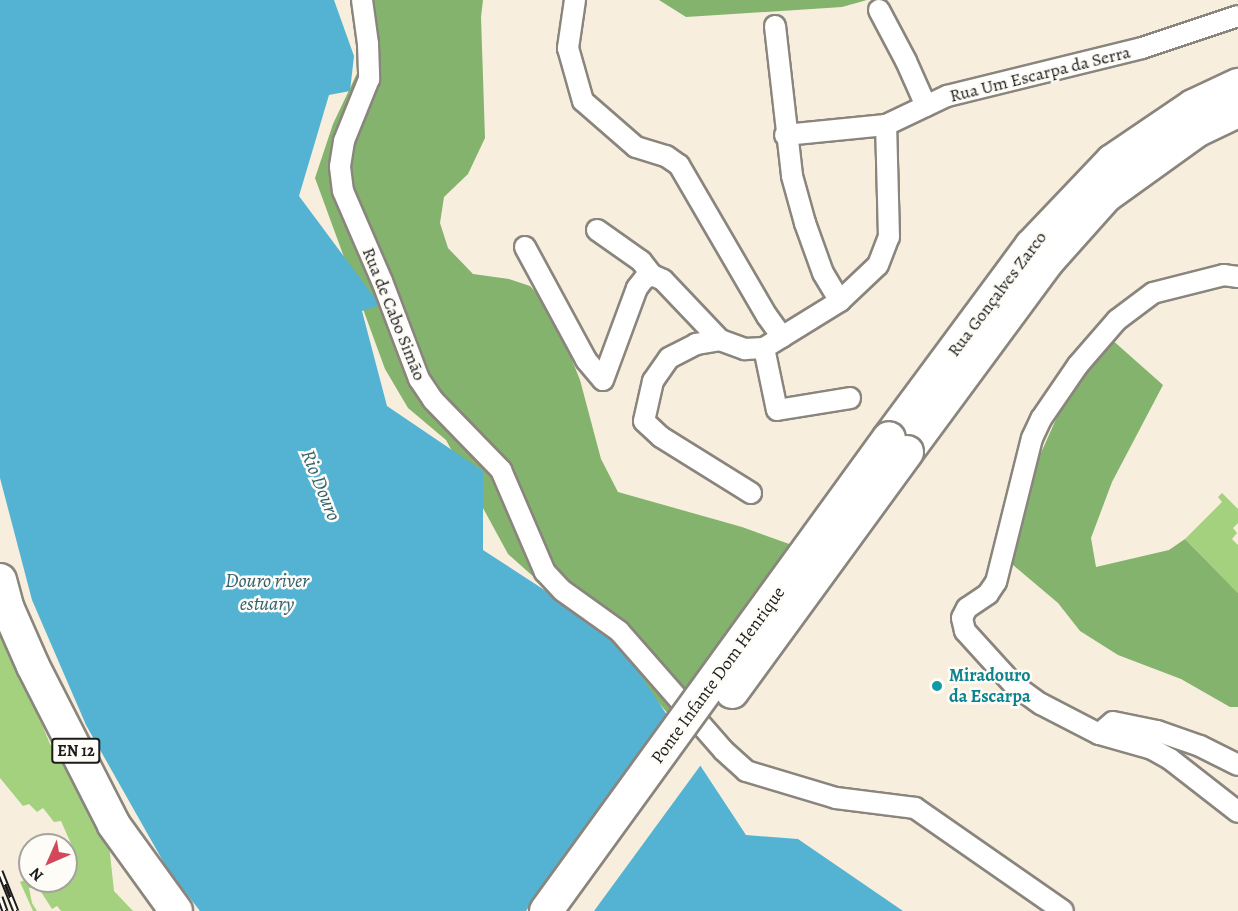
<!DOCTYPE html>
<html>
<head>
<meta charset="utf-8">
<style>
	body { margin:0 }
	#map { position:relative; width:1238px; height:911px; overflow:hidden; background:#f8eede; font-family:Alegreya,serif }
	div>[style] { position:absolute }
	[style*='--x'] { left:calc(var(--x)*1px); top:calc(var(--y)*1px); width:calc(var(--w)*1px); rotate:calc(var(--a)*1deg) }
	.green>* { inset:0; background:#a4d17e }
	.forest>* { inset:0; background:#83b36d }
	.water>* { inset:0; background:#54b3d3 }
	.pier>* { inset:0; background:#f8eede }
	.roads { filter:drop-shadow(2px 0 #8a857d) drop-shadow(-2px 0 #8a857d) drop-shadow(0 2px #8a857d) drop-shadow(0 -2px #8a857d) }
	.street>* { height:20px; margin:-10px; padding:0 10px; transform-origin:10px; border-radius:10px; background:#fff }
	.primary>* { height:32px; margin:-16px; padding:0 16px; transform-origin:16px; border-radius:16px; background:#fff }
	.rail>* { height:7px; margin-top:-3.5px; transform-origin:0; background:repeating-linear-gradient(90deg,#fdfcf7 0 14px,#1c1c1c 0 28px); box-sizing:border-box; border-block:2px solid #1c1c1c }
	.bridges { filter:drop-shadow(2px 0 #8a857d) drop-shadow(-2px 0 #8a857d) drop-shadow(0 2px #8a857d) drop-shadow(0 -2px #8a857d) }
	.primary-bridge>* { height:32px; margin:-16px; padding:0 16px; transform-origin:16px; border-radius:16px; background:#fff }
	.dots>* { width:16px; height:16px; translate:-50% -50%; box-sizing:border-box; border:3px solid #fdfcf7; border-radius:50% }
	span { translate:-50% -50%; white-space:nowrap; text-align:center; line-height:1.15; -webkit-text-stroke:5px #fdfcf7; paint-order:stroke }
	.shield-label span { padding:2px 4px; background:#fdfcf7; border:2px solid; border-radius:4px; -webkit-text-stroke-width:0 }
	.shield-label { font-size:16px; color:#1c1c1c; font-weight:700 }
	.street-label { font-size:18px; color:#1c1c1c }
	.culture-label { font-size:18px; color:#0d838f; font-weight:700 }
	.left { translate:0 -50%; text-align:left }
	.water-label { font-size:20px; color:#35606e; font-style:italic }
	.north { position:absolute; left:18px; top:833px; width:60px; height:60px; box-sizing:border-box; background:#fdfcf7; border:2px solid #a3a29f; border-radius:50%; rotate:225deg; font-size:16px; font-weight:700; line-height:24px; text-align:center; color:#1c1c1c }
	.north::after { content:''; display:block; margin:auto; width:21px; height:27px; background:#d1495b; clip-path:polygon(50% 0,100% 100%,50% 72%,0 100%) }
</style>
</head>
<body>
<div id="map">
	<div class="green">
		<div style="clip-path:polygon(1222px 493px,1238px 509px,1238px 523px,1233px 528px,1237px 533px,1232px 539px,1238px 545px,1238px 593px,1185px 539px,1222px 502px,1218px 497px)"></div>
		<div style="clip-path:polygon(0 621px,50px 744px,70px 764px,108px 835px,114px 891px,133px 911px,61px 911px,57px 906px,52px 909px,38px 887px,29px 888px,32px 903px,37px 911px,33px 911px,20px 882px,30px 878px,30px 881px,66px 881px,66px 860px,72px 846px,61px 821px,54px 822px,43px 808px,37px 812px,29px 804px,23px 806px,0 778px)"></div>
	</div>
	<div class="forest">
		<div style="clip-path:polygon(352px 0,483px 0,481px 17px,485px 138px,468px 174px,444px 197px,440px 223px,448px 248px,473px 274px,509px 279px,530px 286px,552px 310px,580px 380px,601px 459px,618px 492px,742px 527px,792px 545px,669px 715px,610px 645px,508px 554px,446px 440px,408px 408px,385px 369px,315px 178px,333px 124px,361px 65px)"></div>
		<div style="clip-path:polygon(659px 0,867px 0,842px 7px,686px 17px)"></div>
		<div style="clip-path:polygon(1110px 338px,1163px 385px,1112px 482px,1091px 538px,1096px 567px,1169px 550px,1185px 539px,1238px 593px,1238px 707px,1230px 707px,1181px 679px,1118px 655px,1080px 631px,1058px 603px,1006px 559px,1027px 484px,1057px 417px)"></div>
	</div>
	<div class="water">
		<div style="clip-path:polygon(0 0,334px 0,354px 56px,350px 91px,329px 95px,299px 196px,380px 305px,362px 311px,387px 406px,483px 471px,483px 550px,615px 636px,746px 835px,798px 839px,903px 911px,200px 911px,168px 870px,86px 725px,32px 600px,0 478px)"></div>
	</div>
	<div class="pier">
		<div style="clip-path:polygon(670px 713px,703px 762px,594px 911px,526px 911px)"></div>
	</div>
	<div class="roads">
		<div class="street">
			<div style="--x:362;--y:0;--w:44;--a:82.2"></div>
			<div style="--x:368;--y:44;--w:35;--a:88"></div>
			<div style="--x:369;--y:79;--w:67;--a:112"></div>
			<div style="--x:344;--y:141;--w:26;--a:99"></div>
			<div style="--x:340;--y:167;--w:24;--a:83"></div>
			<div style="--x:343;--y:191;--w:98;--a:66.6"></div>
			<div style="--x:382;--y:281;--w:105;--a:69.3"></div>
			<div style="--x:419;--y:379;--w:25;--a:56"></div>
			<div style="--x:433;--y:400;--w:98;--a:45.8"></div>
			<div style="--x:501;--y:470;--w:111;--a:66.7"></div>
			<div style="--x:545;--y:572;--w:26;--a:47"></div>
			<div style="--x:563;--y:591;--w:69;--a:35.5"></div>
			<div style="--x:619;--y:631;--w:158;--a:48.8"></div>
			<div style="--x:723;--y:750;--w:31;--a:42"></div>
			<div style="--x:746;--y:771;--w:94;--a:16.7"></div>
			<div style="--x:836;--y:798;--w:80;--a:7.2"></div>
			<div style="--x:915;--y:808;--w:180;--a:34.8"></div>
			<div style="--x:575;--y:0;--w:49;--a:98.3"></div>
			<div style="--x:568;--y:48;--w:55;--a:74.2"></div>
			<div style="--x:583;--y:101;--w:70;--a:41"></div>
			<div style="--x:636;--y:147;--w:31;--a:17"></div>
			<div style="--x:666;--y:156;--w:16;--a:35"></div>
			<div style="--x:679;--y:165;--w:175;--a:59.8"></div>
			<div style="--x:767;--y:316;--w:26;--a:54"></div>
			<div style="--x:879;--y:10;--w:58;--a:62.1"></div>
			<div style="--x:906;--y:61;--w:49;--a:66"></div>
			<div style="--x:775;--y:26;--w:151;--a:83.5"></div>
			<div style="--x:792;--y:176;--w:49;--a:74.5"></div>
			<div style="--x:805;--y:223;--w:53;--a:70.2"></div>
			<div style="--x:823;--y:273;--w:33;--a:59"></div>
			<div style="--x:785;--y:135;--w:101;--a:-5.7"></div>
			<div style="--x:886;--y:125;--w:68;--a:-25.4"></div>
			<div style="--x:947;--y:96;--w:201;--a:-13.8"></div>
			<div style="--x:1142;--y:48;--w:101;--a:-18.4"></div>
			<div style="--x:597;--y:230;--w:54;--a:35.2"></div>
			<div style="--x:641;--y:261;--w:18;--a:52"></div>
			<div style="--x:652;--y:275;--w:12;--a:24"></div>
			<div style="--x:663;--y:280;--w:83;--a:46.5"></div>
			<div style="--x:525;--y:247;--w:128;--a:61.6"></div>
			<div style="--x:586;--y:360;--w:26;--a:50"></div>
			<div style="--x:1238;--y:277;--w:14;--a:-172"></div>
			<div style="--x:1224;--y:275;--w:73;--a:165.8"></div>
			<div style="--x:1153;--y:293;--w:45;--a:143.1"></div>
			<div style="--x:1117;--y:320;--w:60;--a:130.9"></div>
			<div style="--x:1078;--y:365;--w:65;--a:124.4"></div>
			<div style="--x:1041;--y:419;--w:21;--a:115"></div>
			<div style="--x:1032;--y:438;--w:148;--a:104"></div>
			<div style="--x:996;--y:582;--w:14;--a:124"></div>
			<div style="--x:988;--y:594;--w:25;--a:146"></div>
			<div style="--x:967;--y:608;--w:11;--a:117"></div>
			<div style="--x:962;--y:618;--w:13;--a:77"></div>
			<div style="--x:965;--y:631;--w:72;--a:47.8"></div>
			<div style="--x:1013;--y:684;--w:34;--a:36"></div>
			<div style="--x:1041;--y:704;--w:65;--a:27.3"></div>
			<div style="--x:1099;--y:734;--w:55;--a:15.8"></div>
			<div style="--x:1152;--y:749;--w:21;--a:29"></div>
			<div style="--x:1170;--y:759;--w:86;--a:37.9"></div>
			<div style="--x:764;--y:348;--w:63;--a:78.2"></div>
			<div style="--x:777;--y:410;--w:74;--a:-9.3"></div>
			<div style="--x:603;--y:380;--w:98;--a:-69.7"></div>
			<div style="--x:637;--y:288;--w:11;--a:-52"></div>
			<div style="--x:644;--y:279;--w:9;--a:-27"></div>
			<div style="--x:751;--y:493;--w:106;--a:-148.1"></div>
			<div style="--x:661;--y:437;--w:23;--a:-137"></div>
			<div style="--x:644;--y:421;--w:41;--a:-77.3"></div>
			<div style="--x:653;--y:381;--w:28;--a:-55"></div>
			<div style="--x:669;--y:358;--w:30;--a:-27"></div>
			<div style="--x:696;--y:344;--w:24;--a:-9"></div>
			<div style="--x:720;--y:340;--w:27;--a:20"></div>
			<div style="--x:745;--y:349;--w:19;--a:-3"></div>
			<div style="--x:764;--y:348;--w:89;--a:-31.7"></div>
			<div style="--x:840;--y:301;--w:52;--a:-43.5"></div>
			<div style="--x:878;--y:265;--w:30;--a:-69"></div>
			<div style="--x:889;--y:237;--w:112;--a:-91.5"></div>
			<div style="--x:1099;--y:734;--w:18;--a:-41"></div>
			<div style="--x:1113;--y:722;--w:45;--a:11.6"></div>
			<div style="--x:1157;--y:731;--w:46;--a:19.2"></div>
			<div style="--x:1200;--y:746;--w:42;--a:26.6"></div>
		</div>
		<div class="primary">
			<div style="--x:889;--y:438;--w:239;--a:-53.5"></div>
			<div style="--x:1031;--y:246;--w:117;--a:-46.4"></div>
			<div style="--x:1112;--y:161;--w:98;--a:-34.2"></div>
			<div style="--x:1193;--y:106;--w:50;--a:-25"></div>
			<div style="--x:907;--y:452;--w:236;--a:-53.6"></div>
			<div style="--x:1047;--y:262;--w:89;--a:-48.2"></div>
			<div style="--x:1106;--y:196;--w:113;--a:-35.7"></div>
			<div style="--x:1198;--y:130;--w:44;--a:-25.4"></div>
			<div style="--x:0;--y:580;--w:30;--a:75"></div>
			<div style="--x:8;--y:609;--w:62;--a:66.3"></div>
			<div style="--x:33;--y:666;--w:178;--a:63"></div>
			<div style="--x:114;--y:825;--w:106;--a:54.2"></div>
		</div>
	</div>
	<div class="rail">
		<div style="--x:0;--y:871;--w:43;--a:68.2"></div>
		<div style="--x:0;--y:897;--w:15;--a:70"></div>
	</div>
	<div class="bridges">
		<div class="primary-bridge">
			<div style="--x:732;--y:692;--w:297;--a:-53.9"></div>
			<div style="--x:546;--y:911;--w:584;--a:-54.05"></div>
		</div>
	</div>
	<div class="dots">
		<div style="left:937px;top:686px;background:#0f9aa8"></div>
	</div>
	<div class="shield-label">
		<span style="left:76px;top:751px">EN 12</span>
	</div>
	<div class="street-label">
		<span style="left:1040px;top:74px;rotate:-14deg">Rua Um Escarpa da Serra</span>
		<span style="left:997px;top:294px;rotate:-53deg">Rua Gonçalves Zarco</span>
		<span style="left:394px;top:314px;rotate:68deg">Rua de Cabo Simão</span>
		<span style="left:718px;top:675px;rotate:-54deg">Ponte Infante Dom Henrique</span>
	</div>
	<div class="culture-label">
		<span class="left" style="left:949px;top:686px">Miradouro<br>da Escarpa</span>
	</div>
	<div class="water-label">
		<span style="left:321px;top:485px;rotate:68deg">Rio Douro</span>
		<span style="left:267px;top:592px">Douro river<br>estuary</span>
	</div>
	<div class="north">N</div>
</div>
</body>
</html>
